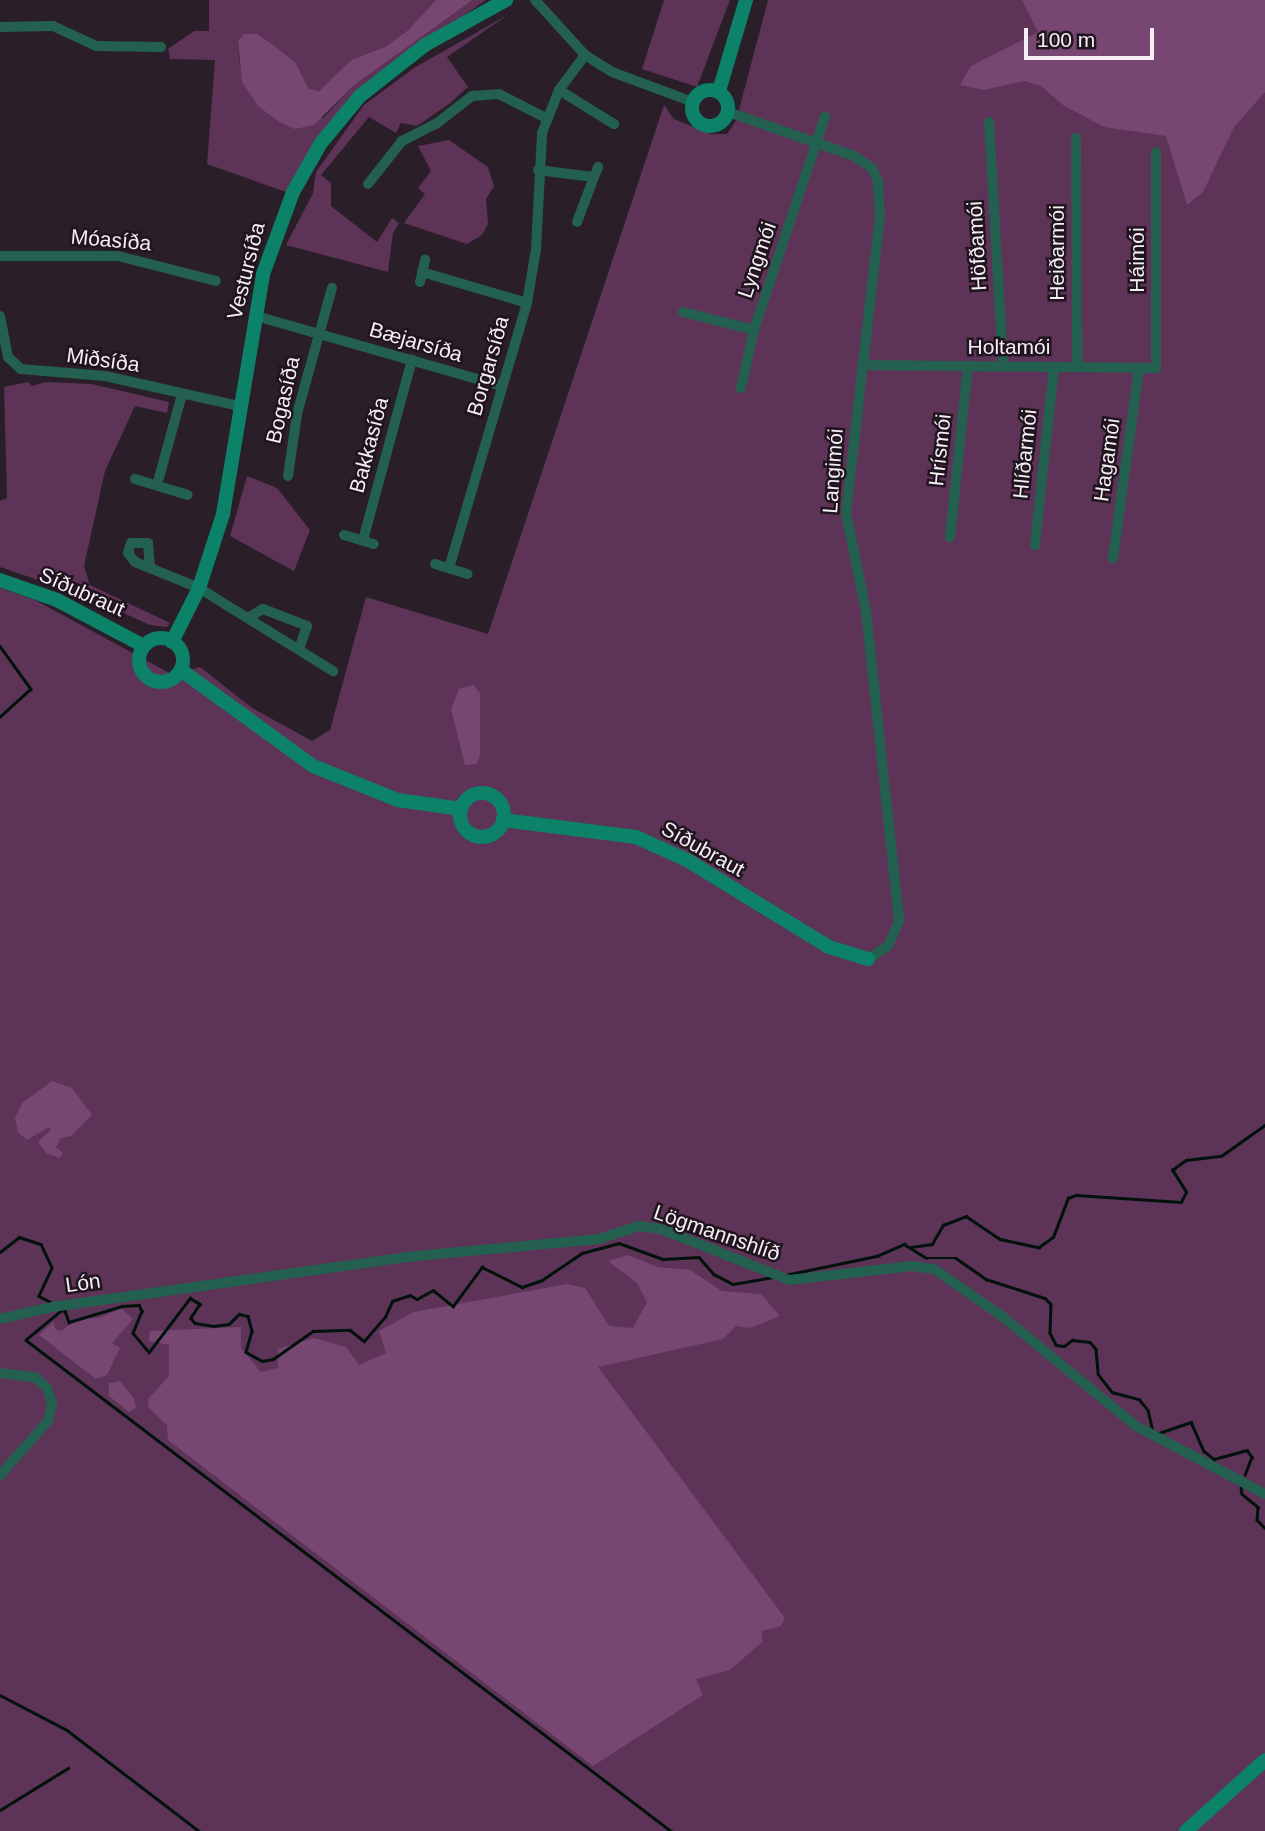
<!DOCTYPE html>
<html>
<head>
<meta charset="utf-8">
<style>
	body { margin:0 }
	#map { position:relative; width:1265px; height:1831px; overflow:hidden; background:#2a1e28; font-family:Helvetica,sans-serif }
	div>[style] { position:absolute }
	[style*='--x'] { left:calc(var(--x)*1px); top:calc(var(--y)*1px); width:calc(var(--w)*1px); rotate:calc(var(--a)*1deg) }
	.green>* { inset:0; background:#5d3358 }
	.forest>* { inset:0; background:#774772 }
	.stream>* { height:2.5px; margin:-1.25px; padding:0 1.25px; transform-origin:1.25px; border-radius:1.25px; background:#00120b }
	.street>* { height:10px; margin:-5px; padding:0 5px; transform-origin:5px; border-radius:5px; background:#24604f }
	.secondary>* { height:14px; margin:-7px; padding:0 7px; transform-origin:7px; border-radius:7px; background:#0c8268 }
	.secondary>.ring { margin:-7px; padding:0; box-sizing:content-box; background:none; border:14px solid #0c8268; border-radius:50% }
	span { translate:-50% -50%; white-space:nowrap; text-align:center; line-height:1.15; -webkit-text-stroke:5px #20151e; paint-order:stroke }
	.street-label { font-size:21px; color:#f6eef5 }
	.scale { position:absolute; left:1024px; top:28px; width:130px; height:32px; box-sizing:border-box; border:4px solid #f6eef5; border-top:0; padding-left:9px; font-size:21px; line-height:24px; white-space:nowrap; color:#f6eef5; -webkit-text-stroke:5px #20151e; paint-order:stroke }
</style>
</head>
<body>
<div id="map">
	<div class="green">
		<div style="clip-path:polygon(209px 0,436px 0,408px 30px,385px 47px,351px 60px,319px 91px,308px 88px,296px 63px,258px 34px,238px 41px,240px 66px,323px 118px,353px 86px,473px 0,486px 0,362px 87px,286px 192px,207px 164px,215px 60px,170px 59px,168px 49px,194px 31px,209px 31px)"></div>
		<div style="clip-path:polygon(664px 0,730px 0,697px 87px,642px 69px)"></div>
		<div style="clip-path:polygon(768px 0,1265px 0,1265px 1831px,0 1831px,0 588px,35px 600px,173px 675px,200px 667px,252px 708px,312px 741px,330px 730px,366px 597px,488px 634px,664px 105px,674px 119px,711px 134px,727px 134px,736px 121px)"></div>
		<div style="clip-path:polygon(509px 14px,447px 57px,468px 87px,449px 104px,417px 126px,401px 123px,396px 133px,369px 117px,321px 175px,331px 183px,331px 206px,377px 242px,392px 218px,399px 223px,393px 233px,388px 272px,286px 245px,313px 193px,316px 172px,364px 105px,414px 68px)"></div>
		<div style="clip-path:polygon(449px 140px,488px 167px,494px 186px,486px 199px,488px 224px,482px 235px,467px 244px,404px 223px,425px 194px,418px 188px,431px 171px,418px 146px)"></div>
		<div style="clip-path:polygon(28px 382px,32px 386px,45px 382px,92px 384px,169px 402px,167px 413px,135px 406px,105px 471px,84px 566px,90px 585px,170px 623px,167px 627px,150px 625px,88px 597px,0 567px,0 501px,7px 498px,4px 387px)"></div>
		<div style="clip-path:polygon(247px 476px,277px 488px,310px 530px,294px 571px,230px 536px)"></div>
	</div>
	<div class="forest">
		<div style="clip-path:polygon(436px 0,473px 0,353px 86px,314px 125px,295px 129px,280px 122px,259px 107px,242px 82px,238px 41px,244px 34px,258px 34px,277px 48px,296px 63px,308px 88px,319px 91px,351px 60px,385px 47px,408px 30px)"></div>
		<div style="clip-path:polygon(1022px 0,1265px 0,1265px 92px,1234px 127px,1203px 192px,1187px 205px,1166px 136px,1104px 127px,1063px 105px,1041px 86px,1024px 81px,984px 90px,960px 85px,971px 66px,1038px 32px)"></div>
		<div style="clip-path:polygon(473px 685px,480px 693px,480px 755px,477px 764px,465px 765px,451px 709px,459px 689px)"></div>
		<div style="clip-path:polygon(52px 1081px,72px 1088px,92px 1115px,71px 1136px,61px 1138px,56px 1147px,63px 1153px,59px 1158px,46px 1153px,38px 1142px,51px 1130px,49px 1127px,27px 1140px,18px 1132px,15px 1118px,22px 1103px)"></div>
		<div style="clip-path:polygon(628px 1255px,658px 1267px,690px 1270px,722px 1291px,761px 1294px,780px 1316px,750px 1328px,736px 1326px,723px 1339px,598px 1367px,785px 1618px,781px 1626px,762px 1631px,762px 1642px,730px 1670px,696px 1679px,703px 1695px,593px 1766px,168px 1440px,167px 1425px,149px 1408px,148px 1399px,169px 1376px,169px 1345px,149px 1341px,150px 1331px,241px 1327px,241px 1348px,261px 1372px,278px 1368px,278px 1349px,314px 1338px,346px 1347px,359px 1365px,386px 1353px,379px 1331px,414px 1312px,567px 1284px,585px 1288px,609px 1326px,633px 1328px,647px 1302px,637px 1283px,608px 1261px)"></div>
		<div style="clip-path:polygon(121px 1308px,133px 1319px,112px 1343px,120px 1348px,107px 1375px,96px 1379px,39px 1335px,54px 1321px,55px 1329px,62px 1331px,76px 1319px,99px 1318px)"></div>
		<div style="clip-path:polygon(120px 1381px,134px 1398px,136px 1408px,129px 1412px,109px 1396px,109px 1383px)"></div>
	</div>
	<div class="stream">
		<div style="--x:0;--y:646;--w:53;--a:54.2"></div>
		<div style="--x:31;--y:689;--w:42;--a:137.9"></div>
		<div style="--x:911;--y:1247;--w:21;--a:-8"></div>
		<div style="--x:932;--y:1244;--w:22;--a:-60"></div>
		<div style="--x:943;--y:1225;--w:25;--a:-21"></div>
		<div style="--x:966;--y:1216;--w:41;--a:34.1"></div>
		<div style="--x:1000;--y:1239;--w:40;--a:12"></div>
		<div style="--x:1039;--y:1247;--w:17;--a:-36"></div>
		<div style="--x:1053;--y:1237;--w:42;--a:-69"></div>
		<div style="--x:1068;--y:1198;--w:9;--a:-21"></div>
		<div style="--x:1076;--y:1195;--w:105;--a:3.8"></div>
		<div style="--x:1181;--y:1202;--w:11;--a:-63"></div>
		<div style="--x:1186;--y:1192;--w:26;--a:-122"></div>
		<div style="--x:1172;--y:1170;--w:17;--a:-36"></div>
		<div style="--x:1186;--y:1160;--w:35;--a:-7"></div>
		<div style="--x:1221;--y:1156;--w:54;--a:-35.2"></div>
		<div style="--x:0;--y:1252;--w:24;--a:-38"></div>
		<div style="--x:19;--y:1237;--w:23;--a:18"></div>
		<div style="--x:41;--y:1244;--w:26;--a:65"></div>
		<div style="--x:52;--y:1268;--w:31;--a:115"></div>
		<div style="--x:39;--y:1296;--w:16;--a:27"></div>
		<div style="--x:785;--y:1275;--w:94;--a:-11.7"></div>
		<div style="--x:877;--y:1256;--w:30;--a:-24"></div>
		<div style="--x:904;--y:1244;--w:26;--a:32"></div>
		<div style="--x:926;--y:1258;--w:30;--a:0"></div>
		<div style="--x:956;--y:1258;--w:37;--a:35"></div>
		<div style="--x:986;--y:1279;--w:62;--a:17.9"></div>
		<div style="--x:1045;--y:1298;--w:8;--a:45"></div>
		<div style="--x:1051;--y:1304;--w:29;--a:92"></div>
		<div style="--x:1050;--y:1333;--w:13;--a:63"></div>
		<div style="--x:1056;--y:1345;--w:8;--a:7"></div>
		<div style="--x:1064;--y:1346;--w:10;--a:-37"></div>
		<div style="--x:1072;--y:1340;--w:18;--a:6"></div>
		<div style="--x:1090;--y:1342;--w:9;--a:49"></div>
		<div style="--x:1096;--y:1349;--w:25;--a:85"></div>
		<div style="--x:1098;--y:1374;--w:23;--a:52"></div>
		<div style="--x:1112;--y:1392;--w:28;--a:15"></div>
		<div style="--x:1139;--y:1399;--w:14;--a:51"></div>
		<div style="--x:1148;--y:1410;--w:22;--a:77"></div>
		<div style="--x:60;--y:1310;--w:5;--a:11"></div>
		<div style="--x:65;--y:1311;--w:12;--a:70"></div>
		<div style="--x:69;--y:1322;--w:55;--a:-16.8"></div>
		<div style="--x:122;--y:1306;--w:17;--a:-3"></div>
		<div style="--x:139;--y:1305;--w:7;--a:63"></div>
		<div style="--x:142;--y:1311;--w:24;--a:112"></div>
		<div style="--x:133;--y:1333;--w:25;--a:50"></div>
		<div style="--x:149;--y:1352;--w:68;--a:-52.8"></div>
		<div style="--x:190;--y:1298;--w:12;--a:31"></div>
		<div style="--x:200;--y:1304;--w:17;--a:123"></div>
		<div style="--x:191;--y:1318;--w:6;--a:51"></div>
		<div style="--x:195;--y:1323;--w:18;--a:9"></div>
		<div style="--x:213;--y:1326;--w:16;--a:-7"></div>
		<div style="--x:229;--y:1324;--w:14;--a:-45"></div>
		<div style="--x:239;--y:1314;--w:9;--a:13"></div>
		<div style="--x:248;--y:1316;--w:16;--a:75"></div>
		<div style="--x:252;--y:1331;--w:22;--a:106"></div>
		<div style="--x:246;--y:1352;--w:18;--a:29"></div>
		<div style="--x:262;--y:1361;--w:11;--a:-10"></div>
		<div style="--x:273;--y:1359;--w:49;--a:-35"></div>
		<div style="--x:313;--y:1331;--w:37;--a:-2"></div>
		<div style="--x:350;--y:1330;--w:18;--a:38"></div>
		<div style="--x:364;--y:1341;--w:32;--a:-49"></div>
		<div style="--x:385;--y:1317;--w:17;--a:-66"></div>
		<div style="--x:392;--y:1301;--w:19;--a:-18"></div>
		<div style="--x:410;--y:1295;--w:8;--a:30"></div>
		<div style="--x:417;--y:1299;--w:18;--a:-29"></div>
		<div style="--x:433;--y:1290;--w:26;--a:39"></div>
		<div style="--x:453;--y:1306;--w:49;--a:-53.4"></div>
		<div style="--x:482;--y:1267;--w:45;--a:26.6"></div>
		<div style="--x:522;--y:1287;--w:21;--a:-19"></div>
		<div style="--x:542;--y:1280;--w:48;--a:-34"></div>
		<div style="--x:582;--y:1253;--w:38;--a:-15"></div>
		<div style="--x:619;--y:1243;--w:47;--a:20"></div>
		<div style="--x:663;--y:1259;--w:36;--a:-3"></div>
		<div style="--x:699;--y:1257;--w:23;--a:49"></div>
		<div style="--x:714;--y:1274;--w:21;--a:28"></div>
		<div style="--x:733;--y:1284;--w:42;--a:-9.7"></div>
		<div style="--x:61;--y:1311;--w:45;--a:140.4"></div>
		<div style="--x:26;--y:1340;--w:811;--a:37.28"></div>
		<div style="--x:1159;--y:1433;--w:34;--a:-19"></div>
		<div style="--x:1191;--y:1422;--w:32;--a:66"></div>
		<div style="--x:1204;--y:1451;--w:13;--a:39"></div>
		<div style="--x:1214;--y:1459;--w:34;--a:-15"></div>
		<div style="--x:1247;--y:1450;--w:9;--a:54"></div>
		<div style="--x:1252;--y:1457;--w:19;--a:111"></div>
		<div style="--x:1241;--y:1487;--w:7;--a:82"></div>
		<div style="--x:1242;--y:1494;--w:21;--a:39"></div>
		<div style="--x:1258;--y:1507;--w:13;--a:94"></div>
		<div style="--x:1257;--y:1520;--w:11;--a:45"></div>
		<div style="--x:0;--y:1695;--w:76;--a:27.6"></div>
		<div style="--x:67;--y:1730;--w:166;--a:37.4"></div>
		<div style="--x:0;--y:1810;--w:80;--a:-31.7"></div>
	</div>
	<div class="street">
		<div style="--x:535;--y:0;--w:74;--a:47.7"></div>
		<div style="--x:585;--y:55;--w:32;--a:32"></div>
		<div style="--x:612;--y:72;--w:86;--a:20.3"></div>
		<div style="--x:0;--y:27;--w:53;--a:-1.1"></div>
		<div style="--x:53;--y:26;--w:47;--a:24.9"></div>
		<div style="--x:96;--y:46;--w:65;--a:0.9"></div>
		<div style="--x:559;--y:90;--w:65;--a:31.7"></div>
		<div style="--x:728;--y:112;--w:133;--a:19.2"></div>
		<div style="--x:854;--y:156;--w:22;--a:34"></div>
		<div style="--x:872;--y:168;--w:14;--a:65"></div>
		<div style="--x:878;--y:181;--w:34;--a:87"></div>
		<div style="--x:880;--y:215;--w:300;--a:96.5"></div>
		<div style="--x:846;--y:513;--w:100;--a:78.5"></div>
		<div style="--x:866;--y:611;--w:312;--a:83.9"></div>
		<div style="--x:899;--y:921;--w:27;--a:114"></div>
		<div style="--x:888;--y:946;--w:24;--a:147"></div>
		<div style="--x:989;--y:122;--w:244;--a:86.7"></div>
		<div style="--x:1076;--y:138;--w:229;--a:89.7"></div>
		<div style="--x:538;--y:170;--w:56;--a:7.1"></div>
		<div style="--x:594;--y:177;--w:48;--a:110.7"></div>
		<div style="--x:594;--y:177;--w:11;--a:-68"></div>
		<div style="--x:368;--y:184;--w:55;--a:-51.7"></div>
		<div style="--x:402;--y:141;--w:38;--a:-27"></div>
		<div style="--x:436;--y:124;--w:46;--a:-37.9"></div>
		<div style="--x:472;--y:96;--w:27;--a:-4"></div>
		<div style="--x:499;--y:94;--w:53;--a:27.1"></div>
		<div style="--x:0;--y:256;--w:118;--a:0"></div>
		<div style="--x:118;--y:256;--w:101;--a:14.3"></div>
		<div style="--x:422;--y:272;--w:109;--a:16.4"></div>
		<div style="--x:420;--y:282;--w:23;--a:-77"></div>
		<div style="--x:683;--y:312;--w:73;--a:14.2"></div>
		<div style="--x:0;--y:316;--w:42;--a:79"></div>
		<div style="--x:8;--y:357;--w:18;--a:43"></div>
		<div style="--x:21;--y:369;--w:84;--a:4.8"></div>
		<div style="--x:105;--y:376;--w:137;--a:12.6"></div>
		<div style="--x:256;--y:316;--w:256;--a:15.9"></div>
		<div style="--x:862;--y:365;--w:294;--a:0.6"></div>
		<div style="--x:1156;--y:368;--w:216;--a:-90"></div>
		<div style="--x:741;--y:388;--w:59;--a:-77.4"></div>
		<div style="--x:754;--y:330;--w:225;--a:-71.6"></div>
		<div style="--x:288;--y:476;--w:63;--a:-81.7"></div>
		<div style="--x:297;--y:414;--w:131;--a:-74.5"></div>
		<div style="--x:135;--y:479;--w:55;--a:16.8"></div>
		<div style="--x:157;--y:485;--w:94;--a:-74.6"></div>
		<div style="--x:344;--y:535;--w:31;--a:17"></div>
		<div style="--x:950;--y:537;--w:172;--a:-84"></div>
		<div style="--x:363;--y:540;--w:187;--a:-74.8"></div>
		<div style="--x:1035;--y:545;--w:179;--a:-83.9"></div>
		<div style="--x:1113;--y:558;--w:192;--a:-82.2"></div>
		<div style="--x:435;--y:564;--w:34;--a:17"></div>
		<div style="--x:150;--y:567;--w:24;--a:-95"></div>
		<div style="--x:148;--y:543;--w:17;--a:180"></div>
		<div style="--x:131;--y:543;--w:10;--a:107"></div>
		<div style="--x:128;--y:553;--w:11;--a:52"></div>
		<div style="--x:135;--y:562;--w:69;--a:22.1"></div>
		<div style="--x:199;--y:588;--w:158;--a:31.8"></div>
		<div style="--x:449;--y:568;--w:276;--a:-73.6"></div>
		<div style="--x:527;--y:303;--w:55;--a:-80.5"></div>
		<div style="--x:536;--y:249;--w:116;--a:-87"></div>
		<div style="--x:542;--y:133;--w:46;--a:-68.4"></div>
		<div style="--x:559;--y:90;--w:44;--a:-53.4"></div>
		<div style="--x:249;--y:617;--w:16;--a:-30"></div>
		<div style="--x:263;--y:609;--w:47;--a:21.1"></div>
		<div style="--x:307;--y:626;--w:24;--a:109"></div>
		<div style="--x:0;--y:1319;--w:53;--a:-13"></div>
		<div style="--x:52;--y:1307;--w:368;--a:-8"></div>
		<div style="--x:416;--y:1256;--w:184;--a:-5.3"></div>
		<div style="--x:599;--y:1239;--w:42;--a:-18"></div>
		<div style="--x:639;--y:1226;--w:22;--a:8"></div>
		<div style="--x:661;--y:1229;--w:138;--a:21.7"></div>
		<div style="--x:789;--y:1280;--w:124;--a:-6.5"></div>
		<div style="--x:912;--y:1266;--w:22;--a:8"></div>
		<div style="--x:934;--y:1269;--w:83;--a:34.7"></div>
		<div style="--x:1002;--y:1316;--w:173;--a:39.4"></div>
		<div style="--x:1136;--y:1426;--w:146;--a:27.8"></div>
		<div style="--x:0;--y:1373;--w:35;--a:7"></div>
		<div style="--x:35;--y:1377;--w:16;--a:43"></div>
		<div style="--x:47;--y:1388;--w:17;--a:73"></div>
		<div style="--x:52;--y:1404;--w:17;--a:103"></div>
		<div style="--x:48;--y:1421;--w:72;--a:131.6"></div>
	</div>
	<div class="secondary">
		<div class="ring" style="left:692px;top:90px;width:22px;height:22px"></div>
		<div style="--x:719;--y:91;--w:95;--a:-73.5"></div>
		<div style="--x:0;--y:580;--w:60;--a:19.3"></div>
		<div style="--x:57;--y:600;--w:98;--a:27.9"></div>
		<div class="ring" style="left:139px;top:638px;width:30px;height:30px"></div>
		<div style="--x:172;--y:642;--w:60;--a:-63.4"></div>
		<div style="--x:199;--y:588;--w:78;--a:-72"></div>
		<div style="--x:223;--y:514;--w:243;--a:-80.5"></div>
		<div style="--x:263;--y:274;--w:87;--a:-69.9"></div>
		<div style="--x:293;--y:192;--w:56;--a:-60.3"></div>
		<div style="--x:321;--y:143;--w:61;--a:-50.3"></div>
		<div style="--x:360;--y:96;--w:83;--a:-38.1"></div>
		<div style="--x:425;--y:45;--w:93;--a:-29.1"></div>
		<div style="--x:181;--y:670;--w:163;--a:36"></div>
		<div style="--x:313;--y:766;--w:92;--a:21.8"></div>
		<div style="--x:398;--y:800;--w:64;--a:8.1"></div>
		<div class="ring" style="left:460px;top:793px;width:30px;height:30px"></div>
		<div style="--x:503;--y:820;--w:134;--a:7.3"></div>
		<div style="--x:636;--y:837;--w:56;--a:24.3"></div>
		<div style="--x:687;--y:860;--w:167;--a:31.5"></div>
		<div style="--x:829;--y:947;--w:41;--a:17.1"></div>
		<div style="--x:1186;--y:1831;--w:106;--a:-41.9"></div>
	</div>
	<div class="street-label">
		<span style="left:111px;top:240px;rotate:5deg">Móasíða</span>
		<span style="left:977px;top:246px;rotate:-93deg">Höfðamói</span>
		<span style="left:1057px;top:253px;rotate:-90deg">Heiðarmói</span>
		<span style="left:757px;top:260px;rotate:-71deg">Lyngmói</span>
		<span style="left:1137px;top:260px;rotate:-90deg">Háimói</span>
		<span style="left:246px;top:271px;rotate:-76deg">Vestursíða</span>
		<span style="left:416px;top:342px;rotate:16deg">Bæjarsíða</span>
		<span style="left:1009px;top:347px">Holtamói</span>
		<span style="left:103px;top:360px;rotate:8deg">Miðsíða</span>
		<span style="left:488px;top:366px;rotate:-74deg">Borgarsíða</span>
		<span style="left:283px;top:400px;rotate:-77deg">Bogasíða</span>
		<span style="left:369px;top:445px;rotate:-75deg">Bakkasíða</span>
		<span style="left:940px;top:450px;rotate:-84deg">Hrísmói</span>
		<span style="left:1025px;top:454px;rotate:-84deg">Hlíðarmói</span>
		<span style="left:1107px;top:460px;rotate:-82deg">Hagamói</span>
		<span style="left:833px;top:471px;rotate:-86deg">Langimói</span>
		<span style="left:82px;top:592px;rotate:24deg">Síðubraut</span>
		<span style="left:703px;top:849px;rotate:29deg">Síðubraut</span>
		<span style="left:717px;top:1233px;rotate:19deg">Lögmannshlíð</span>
		<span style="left:83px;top:1283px;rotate:-8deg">Lón</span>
	</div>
	<div class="scale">100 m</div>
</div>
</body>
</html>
